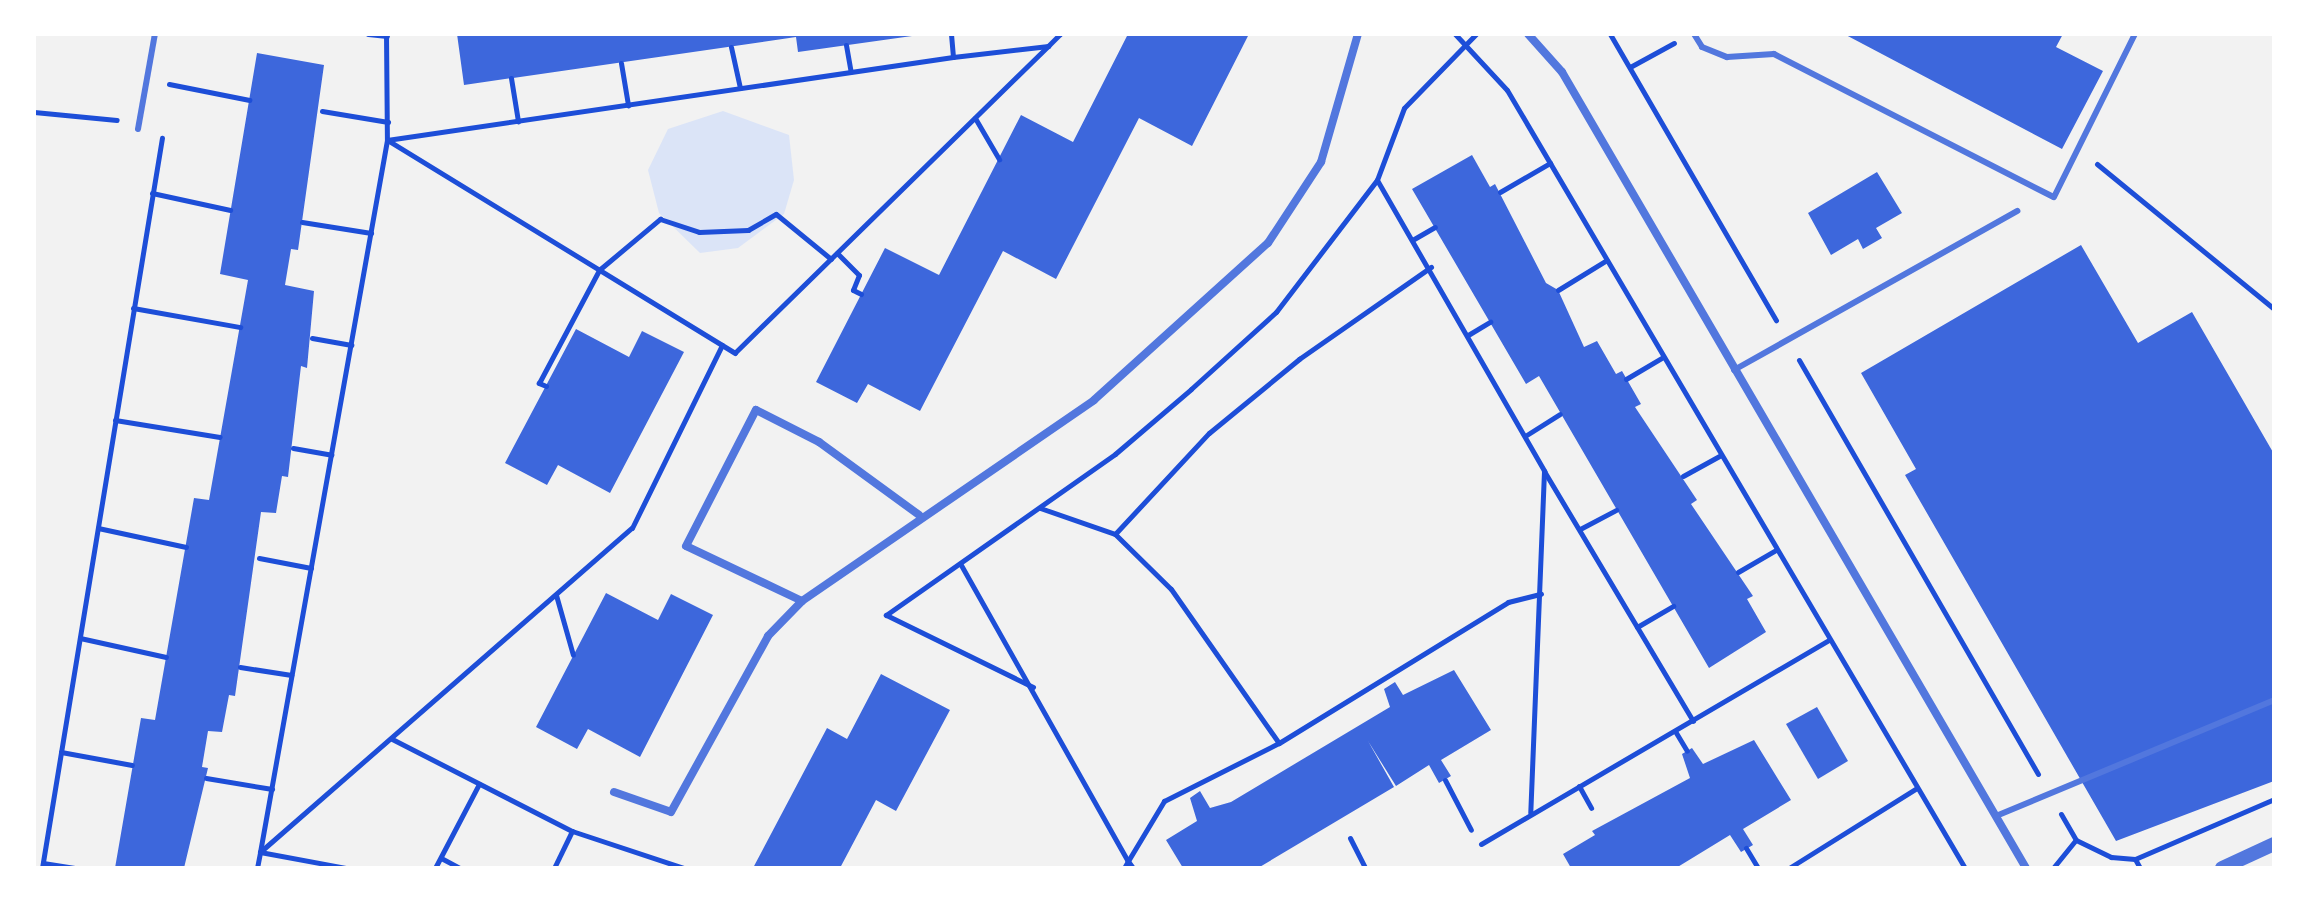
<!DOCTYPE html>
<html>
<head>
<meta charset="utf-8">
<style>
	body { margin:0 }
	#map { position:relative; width:2308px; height:902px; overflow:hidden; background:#f2f2f2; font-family:"Sofia Sans Condensed",sans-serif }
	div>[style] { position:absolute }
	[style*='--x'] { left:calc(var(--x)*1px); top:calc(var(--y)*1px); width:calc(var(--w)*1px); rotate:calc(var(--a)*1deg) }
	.green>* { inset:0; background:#dbe4f7 }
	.building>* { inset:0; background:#3d67dc }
	.path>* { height:5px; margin:-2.5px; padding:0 2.5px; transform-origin:2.5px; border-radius:2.5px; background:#1d4ed8 }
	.service>* { height:6px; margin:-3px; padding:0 3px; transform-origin:3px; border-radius:3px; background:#5277de }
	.minor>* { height:8px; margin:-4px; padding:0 4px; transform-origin:4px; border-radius:4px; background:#5277de }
	.tertiary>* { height:14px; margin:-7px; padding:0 7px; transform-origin:7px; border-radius:7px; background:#5277de }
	span { translate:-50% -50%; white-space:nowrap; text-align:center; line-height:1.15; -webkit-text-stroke:8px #fff; paint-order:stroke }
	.frame { position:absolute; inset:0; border:36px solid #fff; pointer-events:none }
</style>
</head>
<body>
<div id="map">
	<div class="green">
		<div style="clip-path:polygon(723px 111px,789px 135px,794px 180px,784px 214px,738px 248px,700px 253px,659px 213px,648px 170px,668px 129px)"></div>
	</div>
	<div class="building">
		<div style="clip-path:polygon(457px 34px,912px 34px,912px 36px,798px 52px,796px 37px,464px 85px)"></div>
		<div style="clip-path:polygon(1128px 34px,1249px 34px,1192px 146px,1139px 118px,1056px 279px,1003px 251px,920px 411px,868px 384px,857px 403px,816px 382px,885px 248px,939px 275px,1021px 115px,1073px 142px)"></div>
		<div style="clip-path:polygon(1844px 34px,2063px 34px,2056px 47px,2103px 71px,2062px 149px)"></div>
		<div style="clip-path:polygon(257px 53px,324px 65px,298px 250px,291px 249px,285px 285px,314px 291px,307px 368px,301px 366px,288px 477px,282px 476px,276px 513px,261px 512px,235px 696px,229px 695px,222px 732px,208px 731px,202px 767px,208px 768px,184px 868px,115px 868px,141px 718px,155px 720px,194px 498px,209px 500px,248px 280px,220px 274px)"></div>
		<div style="clip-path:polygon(1472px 155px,1490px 187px,1495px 184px,1546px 283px,1558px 290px,1584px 347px,1597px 341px,1616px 374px,1622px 371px,1641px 404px,1635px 407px,1697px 500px,1691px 504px,1753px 596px,1747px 599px,1766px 632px,1709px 668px,1539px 376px,1526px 384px,1412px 189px)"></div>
		<div style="clip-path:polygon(1877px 172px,1902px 213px,1876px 228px,1882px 238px,1863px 249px,1858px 239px,1831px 255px,1808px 213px)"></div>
		<div style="clip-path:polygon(2081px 245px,2138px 343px,2192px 312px,2274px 454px,2274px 781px,2116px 841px,1905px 475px,1916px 469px,1861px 373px)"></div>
		<div style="clip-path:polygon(576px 329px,629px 357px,642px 331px,684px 352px,610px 493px,558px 465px,547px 485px,505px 463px)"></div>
		<div style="clip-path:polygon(606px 593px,658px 620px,671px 594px,713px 615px,640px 757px,588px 729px,577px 749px,536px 727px)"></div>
		<div style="clip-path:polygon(1454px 670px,1491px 730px,1441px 760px,1451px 776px,1439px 783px,1429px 765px,1396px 786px,1368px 741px,1394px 787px,1258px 868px,1183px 868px,1166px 840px,1197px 821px,1190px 798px,1200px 791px,1210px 808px,1231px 802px,1390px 707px,1384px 689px,1395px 682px,1403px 695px)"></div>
		<div style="clip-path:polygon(881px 674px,950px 710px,896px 811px,876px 800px,840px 868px,753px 868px,827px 728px,847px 739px)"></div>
		<div style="clip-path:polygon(1817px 707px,1848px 761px,1818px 779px,1786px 724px)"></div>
		<div style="clip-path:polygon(1754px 740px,1791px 800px,1743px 829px,1753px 845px,1741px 852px,1730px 835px,1676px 868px,1571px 868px,1563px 854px,1595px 835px,1592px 831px,1690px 778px,1682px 754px,1692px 748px,1703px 764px)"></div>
	</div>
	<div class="path">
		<div style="--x:368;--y:34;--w:19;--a:6"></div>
		<div style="--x:386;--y:34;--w:106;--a:89.5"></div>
		<div style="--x:387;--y:140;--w:723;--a:100.11"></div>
		<div style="--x:260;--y:852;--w:493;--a:-41.1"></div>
		<div style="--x:632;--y:528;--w:204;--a:-63.8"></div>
		<div style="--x:951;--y:34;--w:23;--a:85"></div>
		<div style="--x:1455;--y:34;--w:76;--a:47.1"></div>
		<div style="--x:1507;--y:90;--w:903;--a:59.52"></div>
		<div style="--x:1476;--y:34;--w:103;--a:134.2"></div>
		<div style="--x:1404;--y:108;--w:77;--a:110.6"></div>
		<div style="--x:1377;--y:180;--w:336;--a:60.1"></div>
		<div style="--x:1544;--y:471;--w:342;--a:92.3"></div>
		<div style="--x:1610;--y:34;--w:331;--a:59.9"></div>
		<div style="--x:846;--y:45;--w:27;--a:80"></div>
		<div style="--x:1048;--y:46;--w:438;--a:135.6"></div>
		<div style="--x:735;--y:353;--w:408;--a:-148.5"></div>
		<div style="--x:387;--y:140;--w:572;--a:-8.34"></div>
		<div style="--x:953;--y:57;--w:96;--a:-6.6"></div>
		<div style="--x:1048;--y:46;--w:17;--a:-45"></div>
		<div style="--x:731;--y:47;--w:42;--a:77.6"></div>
		<div style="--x:621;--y:63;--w:43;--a:80.5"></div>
		<div style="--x:1630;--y:67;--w:50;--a:-28.6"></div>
		<div style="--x:511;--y:78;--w:44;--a:80.8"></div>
		<div style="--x:169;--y:84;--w:82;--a:11.3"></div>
		<div style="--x:322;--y:111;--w:67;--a:9.5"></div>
		<div style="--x:34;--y:112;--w:83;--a:5.5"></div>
		<div style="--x:975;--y:118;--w:48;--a:59.7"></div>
		<div style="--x:2097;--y:164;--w:229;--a:39.3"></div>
		<div style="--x:1500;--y:192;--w:58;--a:-30.1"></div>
		<div style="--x:152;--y:193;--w:80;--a:12.3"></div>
		<div style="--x:302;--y:222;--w:70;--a:9.1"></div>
		<div style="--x:1414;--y:239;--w:24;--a:-30"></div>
		<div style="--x:837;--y:253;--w:31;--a:45"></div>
		<div style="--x:859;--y:275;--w:16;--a:112"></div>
		<div style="--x:853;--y:290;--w:9;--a:27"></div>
		<div style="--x:1558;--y:290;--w:57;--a:-31.5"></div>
		<div style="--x:133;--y:308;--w:109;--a:10.1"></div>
		<div style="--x:1468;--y:335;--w:26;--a:-31"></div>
		<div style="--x:312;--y:338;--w:40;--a:10"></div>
		<div style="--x:1799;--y:360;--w:478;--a:60"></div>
		<div style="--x:1626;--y:379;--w:43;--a:-30.7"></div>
		<div style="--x:546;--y:386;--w:8;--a:-157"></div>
		<div style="--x:539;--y:383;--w:128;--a:-62"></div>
		<div style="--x:599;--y:270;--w:80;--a:-39.9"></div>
		<div style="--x:660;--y:219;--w:41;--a:18.4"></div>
		<div style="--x:699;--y:232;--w:49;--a:-2.3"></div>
		<div style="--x:748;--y:230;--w:32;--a:-30"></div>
		<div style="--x:776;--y:214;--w:71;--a:39.3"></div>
		<div style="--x:115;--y:420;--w:106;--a:9.2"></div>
		<div style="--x:1525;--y:436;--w:41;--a:-32.2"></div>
		<div style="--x:293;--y:448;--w:39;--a:10"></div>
		<div style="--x:1544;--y:471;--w:291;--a:59.2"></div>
		<div style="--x:1683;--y:476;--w:43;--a:-28.9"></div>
		<div style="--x:1040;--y:508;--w:79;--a:19.1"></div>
		<div style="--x:1115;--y:534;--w:78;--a:44.5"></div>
		<div style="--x:1171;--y:589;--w:188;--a:55"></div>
		<div style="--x:98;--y:528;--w:90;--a:12.2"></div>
		<div style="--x:1580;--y:529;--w:41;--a:-27.8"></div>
		<div style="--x:1115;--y:534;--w:138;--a:-47.1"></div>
		<div style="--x:1209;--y:433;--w:117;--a:-39.4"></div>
		<div style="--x:1299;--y:359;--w:161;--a:-34.9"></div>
		<div style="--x:259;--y:558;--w:53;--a:10.9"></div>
		<div style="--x:961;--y:565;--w:340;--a:60.6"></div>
		<div style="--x:1128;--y:861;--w:8;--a:120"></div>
		<div style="--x:1738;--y:572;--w:44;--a:-30.1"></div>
		<div style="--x:556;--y:595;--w:62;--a:74.2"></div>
		<div style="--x:1637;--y:627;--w:42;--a:-30.3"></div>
		<div style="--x:80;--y:638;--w:88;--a:12.5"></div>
		<div style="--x:240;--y:667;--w:52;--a:8.9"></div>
		<div style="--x:1033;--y:687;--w:164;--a:-153.9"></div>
		<div style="--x:886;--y:615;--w:280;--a:-35.1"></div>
		<div style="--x:1115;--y:454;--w:100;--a:-40.5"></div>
		<div style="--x:1191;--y:389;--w:115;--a:-42.2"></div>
		<div style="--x:1276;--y:312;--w:166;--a:-52.6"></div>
		<div style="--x:1675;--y:731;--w:23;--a:59"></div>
		<div style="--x:392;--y:739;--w:202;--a:27.1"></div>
		<div style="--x:572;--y:831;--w:118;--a:18.3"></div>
		<div style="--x:61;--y:752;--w:72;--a:10.4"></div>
		<div style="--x:206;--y:778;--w:67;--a:9.5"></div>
		<div style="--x:1445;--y:780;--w:56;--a:62.5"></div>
		<div style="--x:1579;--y:786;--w:25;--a:61"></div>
		<div style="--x:2061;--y:814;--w:30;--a:60"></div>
		<div style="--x:2076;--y:840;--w:39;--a:26"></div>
		<div style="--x:2111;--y:857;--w:24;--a:5"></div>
		<div style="--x:2135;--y:859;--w:151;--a:-23.3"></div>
		<div style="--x:1350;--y:838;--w:34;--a:63"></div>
		<div style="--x:1481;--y:844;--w:403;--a:-30.4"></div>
		<div style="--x:1746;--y:848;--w:23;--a:59"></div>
		<div style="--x:441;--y:858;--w:21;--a:28"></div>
		<div style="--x:2135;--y:859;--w:10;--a:61"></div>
		<div style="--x:43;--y:863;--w:32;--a:9"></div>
		<div style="--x:42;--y:868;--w:740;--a:-80.67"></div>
		<div style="--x:257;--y:868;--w:16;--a:-79"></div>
		<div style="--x:260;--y:852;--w:87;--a:10.5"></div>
		<div style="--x:435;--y:868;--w:95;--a:-62.4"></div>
		<div style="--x:554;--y:868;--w:41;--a:-64.1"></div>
		<div style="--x:1133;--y:868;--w:9;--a:-126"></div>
		<div style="--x:1128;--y:861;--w:70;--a:-59"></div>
		<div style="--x:1164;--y:801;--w:129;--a:-26.8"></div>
		<div style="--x:1279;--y:743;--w:269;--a:-31.6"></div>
		<div style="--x:1508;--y:602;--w:34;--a:-14"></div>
		<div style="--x:1789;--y:868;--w:151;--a:-32"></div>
		<div style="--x:2053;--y:868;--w:36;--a:-51"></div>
	</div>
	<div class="service">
		<div style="--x:1694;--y:34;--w:15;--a:58"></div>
		<div style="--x:1702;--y:47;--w:27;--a:22"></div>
		<div style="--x:1727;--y:57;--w:47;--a:-3.7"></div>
		<div style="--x:1774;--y:54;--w:314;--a:27.1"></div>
		<div style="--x:2054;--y:197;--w:182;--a:-63.6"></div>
		<div style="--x:138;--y:129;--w:97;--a:-79.9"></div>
		<div style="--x:1734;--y:370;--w:325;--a:-29.3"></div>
		<div style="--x:1996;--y:816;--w:301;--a:-22.6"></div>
	</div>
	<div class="minor">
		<div style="--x:1528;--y:34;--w:51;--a:48.2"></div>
		<div style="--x:1562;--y:72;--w:921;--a:59.76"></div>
		<div style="--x:802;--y:601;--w:128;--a:-154.6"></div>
		<div style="--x:686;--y:546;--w:153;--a:-62.8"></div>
		<div style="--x:756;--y:410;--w:71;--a:26.9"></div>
		<div style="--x:819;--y:442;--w:124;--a:36.1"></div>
		<div style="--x:614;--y:792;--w:60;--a:19.3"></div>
		<div style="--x:671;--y:812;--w:201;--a:-61.1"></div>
		<div style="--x:768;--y:636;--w:49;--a:-45.8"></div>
		<div style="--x:802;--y:601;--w:354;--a:-34.5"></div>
		<div style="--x:1094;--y:400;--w:234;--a:-42.1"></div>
		<div style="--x:1268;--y:243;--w:97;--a:-56.8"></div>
		<div style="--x:1321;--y:162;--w:133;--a:-73.9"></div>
	</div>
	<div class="tertiary">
		<div style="--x:2222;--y:868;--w:57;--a:-24.8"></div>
	</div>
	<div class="frame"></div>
</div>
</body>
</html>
